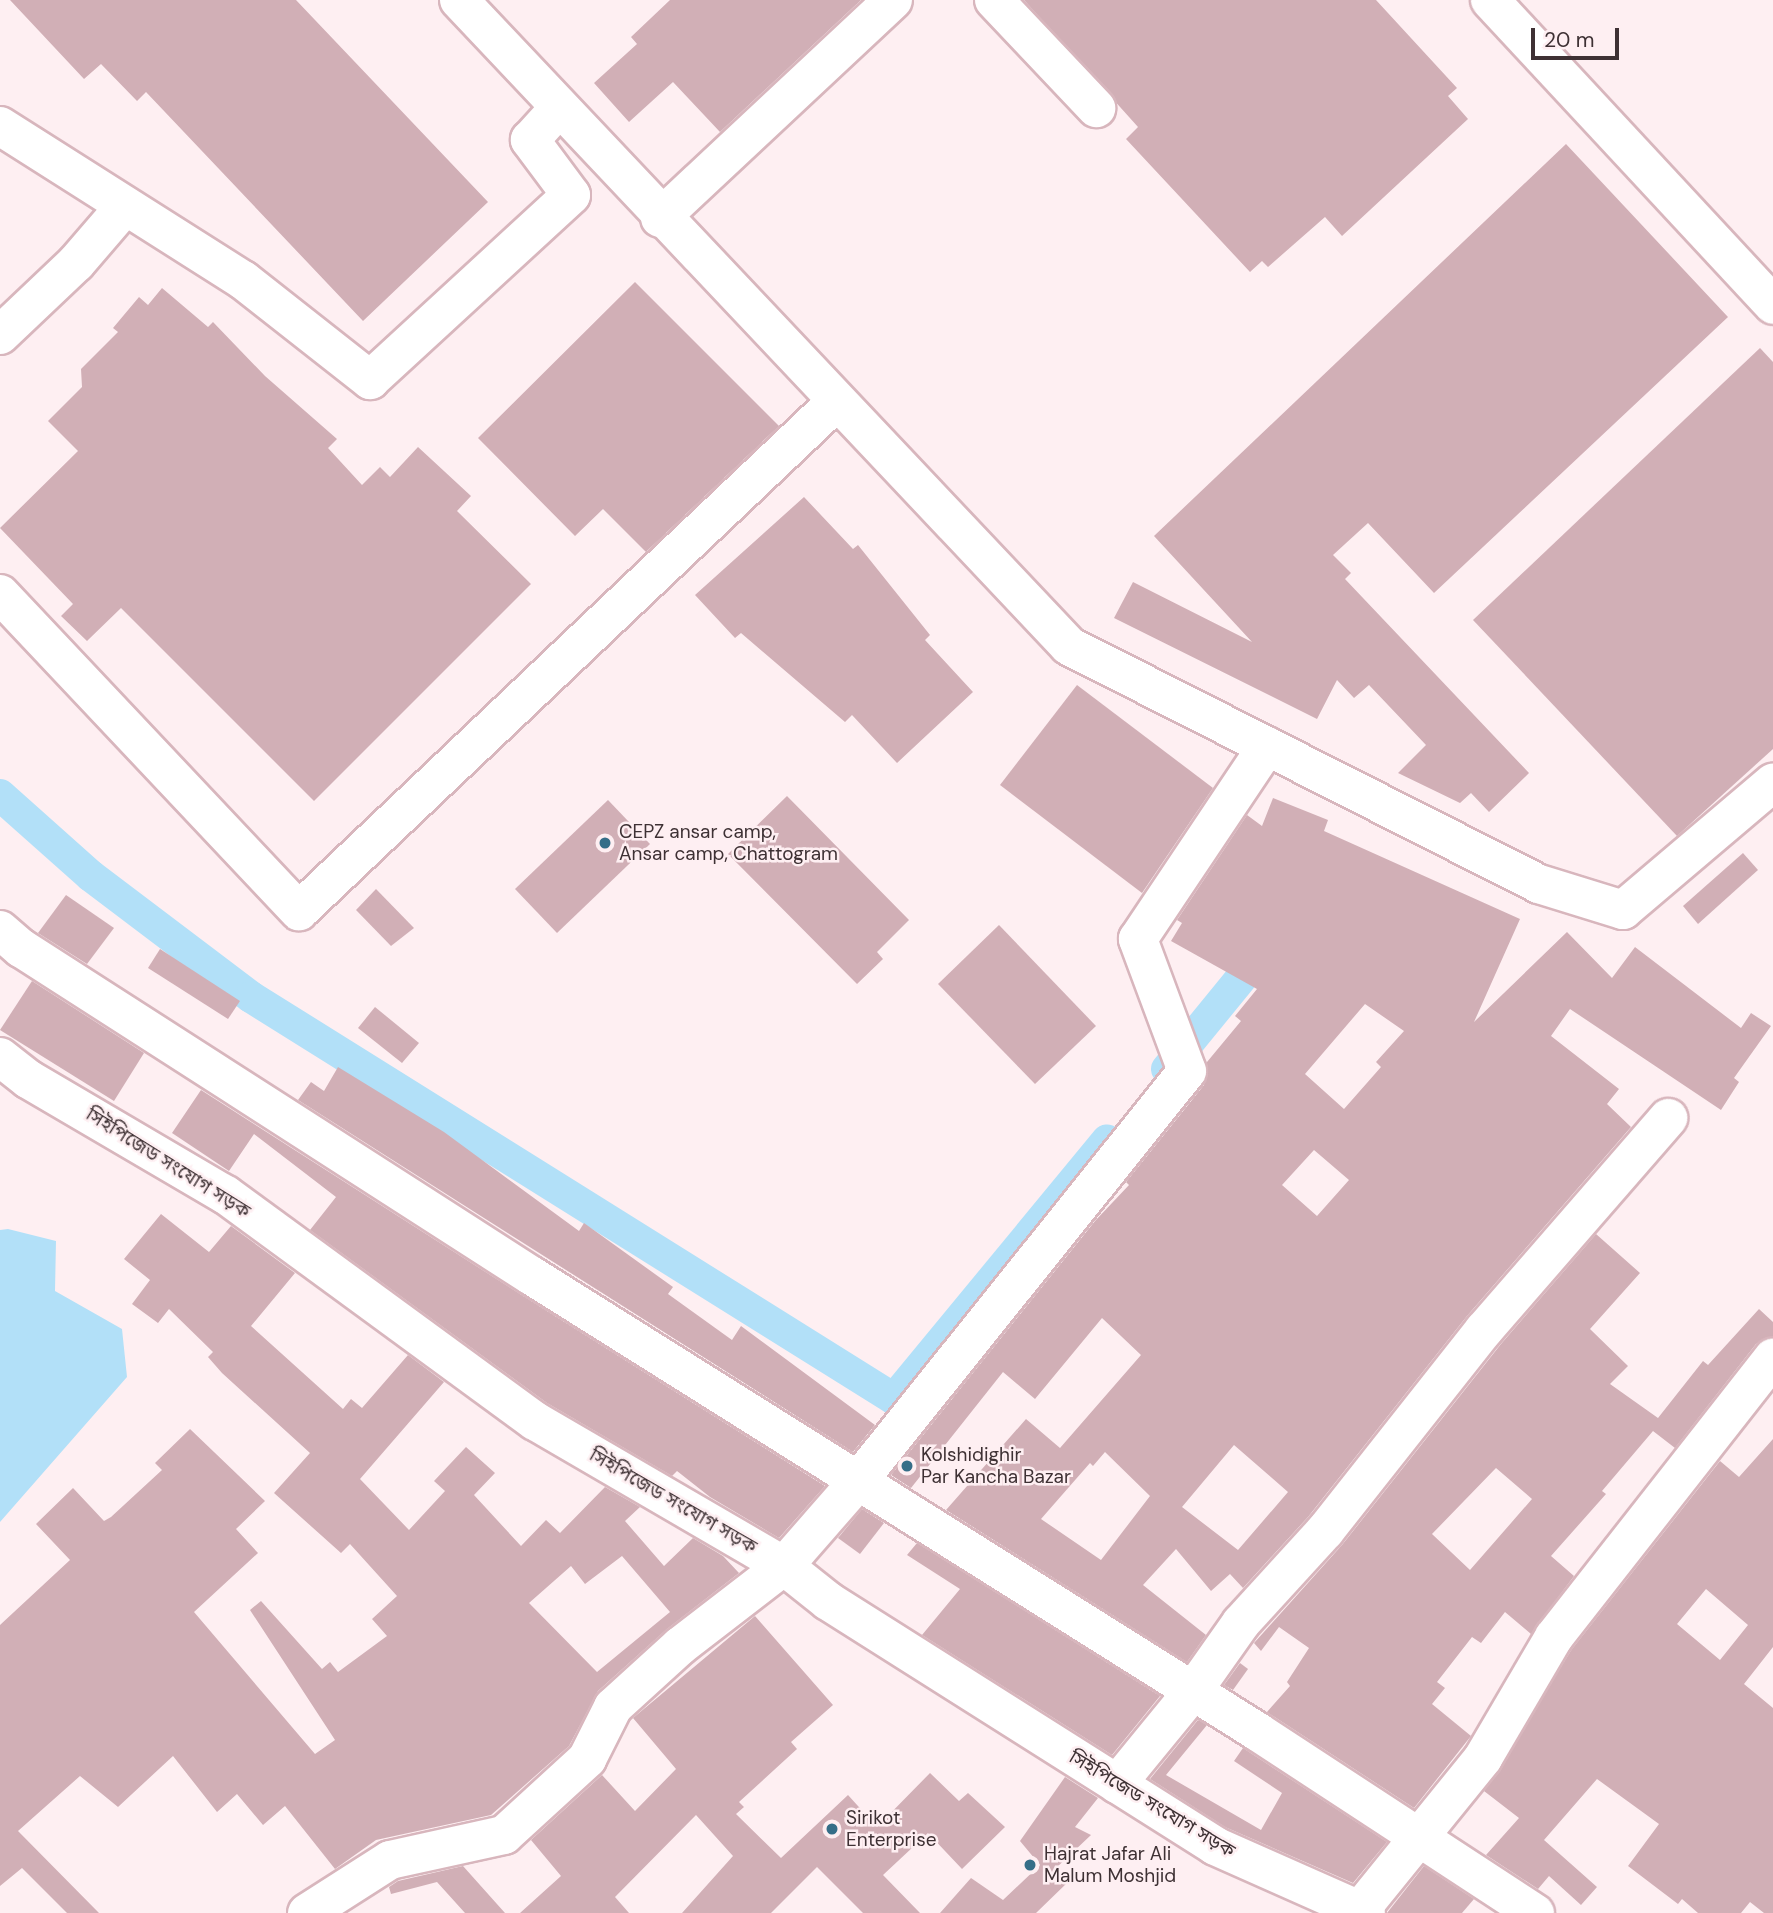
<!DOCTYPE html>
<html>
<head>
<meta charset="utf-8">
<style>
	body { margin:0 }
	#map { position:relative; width:1773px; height:1913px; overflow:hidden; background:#feeff2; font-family:"DM Sans","Noto Sans Bengali",sans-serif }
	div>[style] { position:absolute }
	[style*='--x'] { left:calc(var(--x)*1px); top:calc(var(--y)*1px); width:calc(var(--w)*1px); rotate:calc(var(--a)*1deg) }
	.water>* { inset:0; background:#b2e0f8 }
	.canal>* { height:32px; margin:-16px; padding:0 16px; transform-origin:16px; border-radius:16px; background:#b2e0f8 }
	.building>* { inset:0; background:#d1afb6 }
	.roads { filter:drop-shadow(2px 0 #d8b6bd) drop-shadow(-2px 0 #d8b6bd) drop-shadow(0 2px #d8b6bd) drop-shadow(0 -2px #d8b6bd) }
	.minor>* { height:38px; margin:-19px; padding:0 19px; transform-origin:19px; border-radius:19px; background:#fff }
	.dots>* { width:19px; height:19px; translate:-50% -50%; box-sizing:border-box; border:4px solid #feeff2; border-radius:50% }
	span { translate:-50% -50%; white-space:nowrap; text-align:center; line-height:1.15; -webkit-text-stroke:5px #feeff2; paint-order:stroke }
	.poi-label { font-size:19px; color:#3e3134 }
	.left { translate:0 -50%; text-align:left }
	.street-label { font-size:19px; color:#3e3134 }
	.scale { position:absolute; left:1531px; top:28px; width:88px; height:32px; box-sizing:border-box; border:4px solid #3e3134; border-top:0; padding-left:9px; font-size:21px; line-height:24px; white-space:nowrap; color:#3e3134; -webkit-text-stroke:5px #feeff2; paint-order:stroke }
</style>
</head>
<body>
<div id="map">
	<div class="water">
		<div style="clip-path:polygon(8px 1229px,56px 1241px,55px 1291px,122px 1329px,127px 1377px,0 1522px,0 1230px)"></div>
	</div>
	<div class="canal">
		<div style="--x:0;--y:795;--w:122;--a:41.7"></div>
		<div style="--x:91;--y:876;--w:201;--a:37.1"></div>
		<div style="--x:251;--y:997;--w:758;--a:32.01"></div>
		<div style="--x:894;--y:1399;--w:335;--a:-50.5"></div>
		<div style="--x:1167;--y:1069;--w:146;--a:-50.8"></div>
	</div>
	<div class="building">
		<div style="clip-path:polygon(10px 0,296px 0,488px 202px,363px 321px,146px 92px,137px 101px,101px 64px,84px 79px)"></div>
		<div style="clip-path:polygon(670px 0,861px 0,720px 132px,673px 82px,629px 122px,594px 83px,637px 44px,631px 37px)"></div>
		<div style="clip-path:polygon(1024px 0,1376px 0,1457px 88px,1448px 96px,1468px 119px,1342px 236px,1325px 217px,1268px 267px,1262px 261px,1250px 272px,1126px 139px,1138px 127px)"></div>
		<div style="clip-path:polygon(1566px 144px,1728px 317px,1434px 593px,1368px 523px,1333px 555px,1351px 573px,1345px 579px,1529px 773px,1489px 812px,1471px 793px,1460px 803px,1398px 773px,1426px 745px,1369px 685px,1354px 698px,1337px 680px,1317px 719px,1114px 618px,1133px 582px,1252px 642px,1154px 536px)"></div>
		<div style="clip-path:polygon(635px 282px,779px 426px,646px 552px,603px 509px,575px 536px,478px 438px)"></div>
		<div style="clip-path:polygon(162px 288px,208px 327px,213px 322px,265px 376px,337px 439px,328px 448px,362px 485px,380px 467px,390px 477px,418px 447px,471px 496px,457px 511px,531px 584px,314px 801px,121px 608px,87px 641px,61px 616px,73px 604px,0 528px,78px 451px,48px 421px,82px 387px,81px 369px,118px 332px,113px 328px,139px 297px,148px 305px)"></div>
		<div style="clip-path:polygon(1760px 348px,1773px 362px,1773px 749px,1677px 836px,1473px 620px)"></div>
		<div style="clip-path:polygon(804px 497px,853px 549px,858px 545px,930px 635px,925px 640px,973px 692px,897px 763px,852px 715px,845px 722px,741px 633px,735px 638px,695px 595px)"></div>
		<div style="clip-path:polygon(1077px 685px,1213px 788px,1142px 893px,1000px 785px)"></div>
		<div style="clip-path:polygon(787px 796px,909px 920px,877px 952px,883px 959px,857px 984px,728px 854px)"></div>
		<div style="clip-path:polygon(evenodd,1273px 798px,1328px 820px,1324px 831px,1520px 919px,1474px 1022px,1567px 932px,1612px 978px,1635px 947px,1741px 1028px,1751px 1013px,1771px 1026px,1734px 1078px,1739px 1082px,1721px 1110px,1570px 1009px,1551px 1036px,1619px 1089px,1607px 1104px,1631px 1127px,1467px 1316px,1308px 1517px,1243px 1588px,1230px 1574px,1211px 1591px,1176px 1549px,1143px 1585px,1206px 1635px,1187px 1662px,946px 1510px,1026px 1419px,1060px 1448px,1141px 1355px,1102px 1318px,1035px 1399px,1003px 1372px,911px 1488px,891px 1475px,1095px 1221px,1129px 1185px,1126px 1182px,1204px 1085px,1207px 1062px,1241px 1021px,1235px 1016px,1257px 989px,1171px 941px,1182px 923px,1177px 920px,1247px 815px,1262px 826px,1273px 798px,1365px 1004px,1404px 1031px,1376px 1062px,1381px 1067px,1344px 1109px,1305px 1074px,1365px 1004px,1273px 798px,1314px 1150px,1349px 1180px,1317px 1216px,1282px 1185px,1314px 1150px,1273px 798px,1234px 1445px,1288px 1492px,1238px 1550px,1182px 1507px,1234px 1445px,1273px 798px,1105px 1452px,1150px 1496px,1101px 1560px,1041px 1519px,1090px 1463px,1093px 1466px,1105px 1452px)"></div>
		<div style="clip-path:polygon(608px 800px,650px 844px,557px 933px,515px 889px)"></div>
		<div style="clip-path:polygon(1743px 853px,1758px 870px,1698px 924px,1683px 906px)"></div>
		<div style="clip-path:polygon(376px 889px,414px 928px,391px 946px,356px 910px)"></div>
		<div style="clip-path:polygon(66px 895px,114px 928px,87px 964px,38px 933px)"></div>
		<div style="clip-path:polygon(999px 925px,1096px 1026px,1035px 1084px,938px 984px)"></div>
		<div style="clip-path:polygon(160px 949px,240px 1001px,228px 1019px,148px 968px)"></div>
		<div style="clip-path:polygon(32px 981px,144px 1053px,114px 1101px,0 1030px)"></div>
		<div style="clip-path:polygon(375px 1007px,419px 1043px,402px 1063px,358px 1028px)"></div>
		<div style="clip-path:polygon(338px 1067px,444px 1132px,579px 1231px,584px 1223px,673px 1287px,668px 1294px,732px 1340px,741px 1326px,875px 1425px,853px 1452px,298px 1100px,311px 1082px,324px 1091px)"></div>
		<div style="clip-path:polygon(201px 1090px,520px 1294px,825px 1486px,779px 1538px,710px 1497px,677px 1471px,672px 1476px,547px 1403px,310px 1230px,336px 1197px,254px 1134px,229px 1171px,172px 1133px)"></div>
		<div style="clip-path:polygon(evenodd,161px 1214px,209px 1252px,231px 1226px,295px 1273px,251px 1326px,343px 1409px,351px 1399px,362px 1408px,408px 1355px,444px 1382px,360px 1479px,409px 1530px,445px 1491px,434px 1481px,466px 1447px,495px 1473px,474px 1495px,521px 1546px,546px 1520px,560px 1533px,605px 1487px,640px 1507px,625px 1521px,664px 1566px,693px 1538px,723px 1556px,739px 1573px,667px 1629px,598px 1691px,569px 1746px,491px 1815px,376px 1840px,335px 1869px,285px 1806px,263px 1825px,237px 1794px,217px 1812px,173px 1756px,118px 1807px,80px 1776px,18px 1831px,99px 1913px,67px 1913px,22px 1868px,0 1886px,0 1625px,70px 1560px,36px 1524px,73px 1488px,104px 1521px,111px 1517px,162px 1470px,155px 1463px,190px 1429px,265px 1501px,236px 1529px,258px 1553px,194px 1612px,315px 1754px,335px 1740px,250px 1610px,261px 1601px,322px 1669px,330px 1662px,338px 1672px,387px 1636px,372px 1619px,397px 1596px,350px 1544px,341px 1553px,274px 1493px,310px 1453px,222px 1373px,208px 1357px,213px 1352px,169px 1309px,158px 1323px,132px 1304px,150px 1280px,124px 1259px,161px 1214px,622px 1556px,670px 1612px,597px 1672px,529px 1603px,571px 1566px,585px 1584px,622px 1556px)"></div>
		<div style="clip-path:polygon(evenodd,1596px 1234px,1640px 1273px,1590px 1329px,1628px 1366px,1610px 1384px,1658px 1418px,1703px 1361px,1708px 1365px,1759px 1309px,1773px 1322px,1773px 1337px,1756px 1344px,1675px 1448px,1653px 1431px,1602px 1491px,1606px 1494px,1551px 1556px,1574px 1576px,1531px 1634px,1505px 1612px,1481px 1643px,1472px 1637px,1437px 1682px,1445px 1688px,1432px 1704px,1471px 1736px,1414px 1808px,1267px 1712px,1290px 1686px,1287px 1682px,1309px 1648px,1279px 1627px,1261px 1651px,1254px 1643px,1342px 1545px,1501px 1344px,1596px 1234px,1496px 1468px,1532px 1499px,1470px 1570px,1432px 1534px,1496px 1468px)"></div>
		<div style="clip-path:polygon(evenodd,1773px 1439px,1773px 1647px,1744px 1684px,1773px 1708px,1773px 1913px,1764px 1913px,1750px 1902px,1741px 1913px,1698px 1913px,1682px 1899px,1678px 1904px,1628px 1866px,1659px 1824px,1597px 1779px,1544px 1840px,1597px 1887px,1581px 1905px,1549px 1876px,1538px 1889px,1486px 1855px,1519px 1818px,1484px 1791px,1572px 1649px,1720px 1461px,1739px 1477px,1773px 1439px,1706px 1589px,1748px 1625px,1720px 1660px,1677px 1624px,1706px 1589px)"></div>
		<div style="clip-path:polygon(862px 1509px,884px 1523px,860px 1554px,838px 1538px)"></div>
		<div style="clip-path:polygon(917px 1543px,1160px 1696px,1112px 1755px,922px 1635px,960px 1589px,907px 1555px)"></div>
		<div style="clip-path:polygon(755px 1616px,833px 1705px,791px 1742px,797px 1749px,739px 1802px,744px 1807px,736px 1814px,781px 1858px,848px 1795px,877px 1827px,930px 1773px,959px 1801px,968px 1793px,1005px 1827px,962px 1869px,928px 1833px,883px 1875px,920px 1913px,863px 1913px,817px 1867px,771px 1913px,682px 1913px,733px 1856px,696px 1815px,615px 1897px,629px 1913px,520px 1913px,561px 1876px,531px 1840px,602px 1775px,635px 1811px,676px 1769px,633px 1718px)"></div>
		<div style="clip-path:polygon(1240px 1663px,1248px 1669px,1233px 1690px,1224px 1685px)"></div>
		<div style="clip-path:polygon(1198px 1720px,1207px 1725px,1166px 1775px,1261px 1830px,1282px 1793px,1234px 1761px,1243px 1748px,1387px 1842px,1353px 1883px,1225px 1827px,1150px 1779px)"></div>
		<div style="clip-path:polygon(1065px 1777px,1098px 1798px,1075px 1827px,1091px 1835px,1055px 1869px,1068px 1882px,1036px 1913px,940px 1913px,971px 1878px,1003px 1900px,1040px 1865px,1020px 1841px)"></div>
		<div style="clip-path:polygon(463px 1866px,505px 1913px,465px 1913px,437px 1882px,391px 1894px,389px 1887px,398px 1881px)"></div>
		<div style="clip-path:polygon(1424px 1866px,1474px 1899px,1462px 1913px,1387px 1913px)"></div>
	</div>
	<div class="roads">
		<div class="minor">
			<div style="--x:459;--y:0;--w:888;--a:46.64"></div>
			<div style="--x:1069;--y:646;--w:527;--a:26.86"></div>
			<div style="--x:1539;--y:884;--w:88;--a:17.2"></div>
			<div style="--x:1623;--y:910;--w:197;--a:-40.3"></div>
			<div style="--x:994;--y:0;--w:149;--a:46.6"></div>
			<div style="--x:1490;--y:0;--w:416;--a:47.1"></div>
			<div style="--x:0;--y:126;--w:288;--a:32.4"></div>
			<div style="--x:243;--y:280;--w:162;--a:38.2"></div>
			<div style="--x:370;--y:380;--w:273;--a:-42.6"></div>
			<div style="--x:571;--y:195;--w:69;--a:-126.7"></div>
			<div style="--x:530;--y:140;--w:43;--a:-47.8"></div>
			<div style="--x:660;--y:218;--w:319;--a:-43.1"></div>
			<div style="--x:0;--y:335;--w:105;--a:-43.5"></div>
			<div style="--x:76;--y:263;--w:75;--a:-49.3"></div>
			<div style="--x:0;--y:594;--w:436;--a:46.7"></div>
			<div style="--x:299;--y:911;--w:740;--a:-43.47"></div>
			<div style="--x:0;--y:930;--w:28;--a:41"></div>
			<div style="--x:21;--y:948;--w:607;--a:32.7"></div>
			<div style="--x:532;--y:1276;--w:857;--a:32.13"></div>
			<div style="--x:1258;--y:1732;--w:331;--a:33.2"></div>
			<div style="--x:0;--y:1057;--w:36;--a:38"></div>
			<div style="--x:28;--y:1079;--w:229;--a:30.4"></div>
			<div style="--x:226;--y:1195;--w:383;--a:36.2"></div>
			<div style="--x:535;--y:1421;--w:288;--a:30.2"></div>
			<div style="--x:784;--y:1566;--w:56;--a:38.5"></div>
			<div style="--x:828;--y:1601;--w:458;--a:32.3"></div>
			<div style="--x:1215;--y:1846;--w:165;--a:23.9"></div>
			<div style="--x:1117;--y:1784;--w:120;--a:-50.7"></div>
			<div style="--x:1193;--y:1691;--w:83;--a:-54.8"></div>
			<div style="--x:1241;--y:1623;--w:125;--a:-47.6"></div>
			<div style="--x:1325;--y:1531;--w:256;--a:-51.7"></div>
			<div style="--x:1484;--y:1330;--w:281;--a:-49"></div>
			<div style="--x:1360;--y:1910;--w:196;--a:-51"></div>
			<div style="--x:1483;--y:1758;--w:140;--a:-59.6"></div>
			<div style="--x:1554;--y:1637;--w:355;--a:-51.9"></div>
			<div style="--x:307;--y:1913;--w:98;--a:-32.6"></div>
			<div style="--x:390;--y:1860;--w:117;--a:-12.4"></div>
			<div style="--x:504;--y:1835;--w:113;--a:-42.5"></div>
			<div style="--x:587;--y:1759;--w:58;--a:-63.4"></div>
			<div style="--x:613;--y:1707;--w:91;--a:-42.3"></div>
			<div style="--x:680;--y:1646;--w:131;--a:-37.6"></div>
			<div style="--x:784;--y:1566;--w:114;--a:-48.9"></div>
			<div style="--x:859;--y:1480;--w:524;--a:-51.27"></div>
			<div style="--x:1187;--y:1071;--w:141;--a:-110.4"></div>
			<div style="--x:1138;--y:939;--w:232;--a:-56.2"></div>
		</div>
	</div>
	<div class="dots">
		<div style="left:605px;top:843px;background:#356e88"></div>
		<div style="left:907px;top:1466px;background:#356e88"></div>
		<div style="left:832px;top:1829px;background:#356e88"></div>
		<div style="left:1030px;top:1865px;background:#356e88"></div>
	</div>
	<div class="poi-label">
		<span class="left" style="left:619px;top:843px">CEPZ ansar camp,<br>Ansar camp, Chattogram</span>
		<span class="left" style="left:921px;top:1466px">Kolshidighir<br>Par Kancha Bazar</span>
		<span class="left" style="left:846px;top:1829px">Sirikot<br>Enterprise</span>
		<span class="left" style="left:1044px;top:1865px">Hajrat Jafar Ali<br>Malum Moshjid</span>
	</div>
	<div class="street-label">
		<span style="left:168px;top:1163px;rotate:32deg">সিইপিজেড সংযোগ সড়ক</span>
		<span style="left:673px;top:1501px;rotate:30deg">সিইপিজেড সংযোগ সড়ক</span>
		<span style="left:1152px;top:1804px;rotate:31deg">সিইপিজেড সংযোগ সড়ক</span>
	</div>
	<div class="scale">20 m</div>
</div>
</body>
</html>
